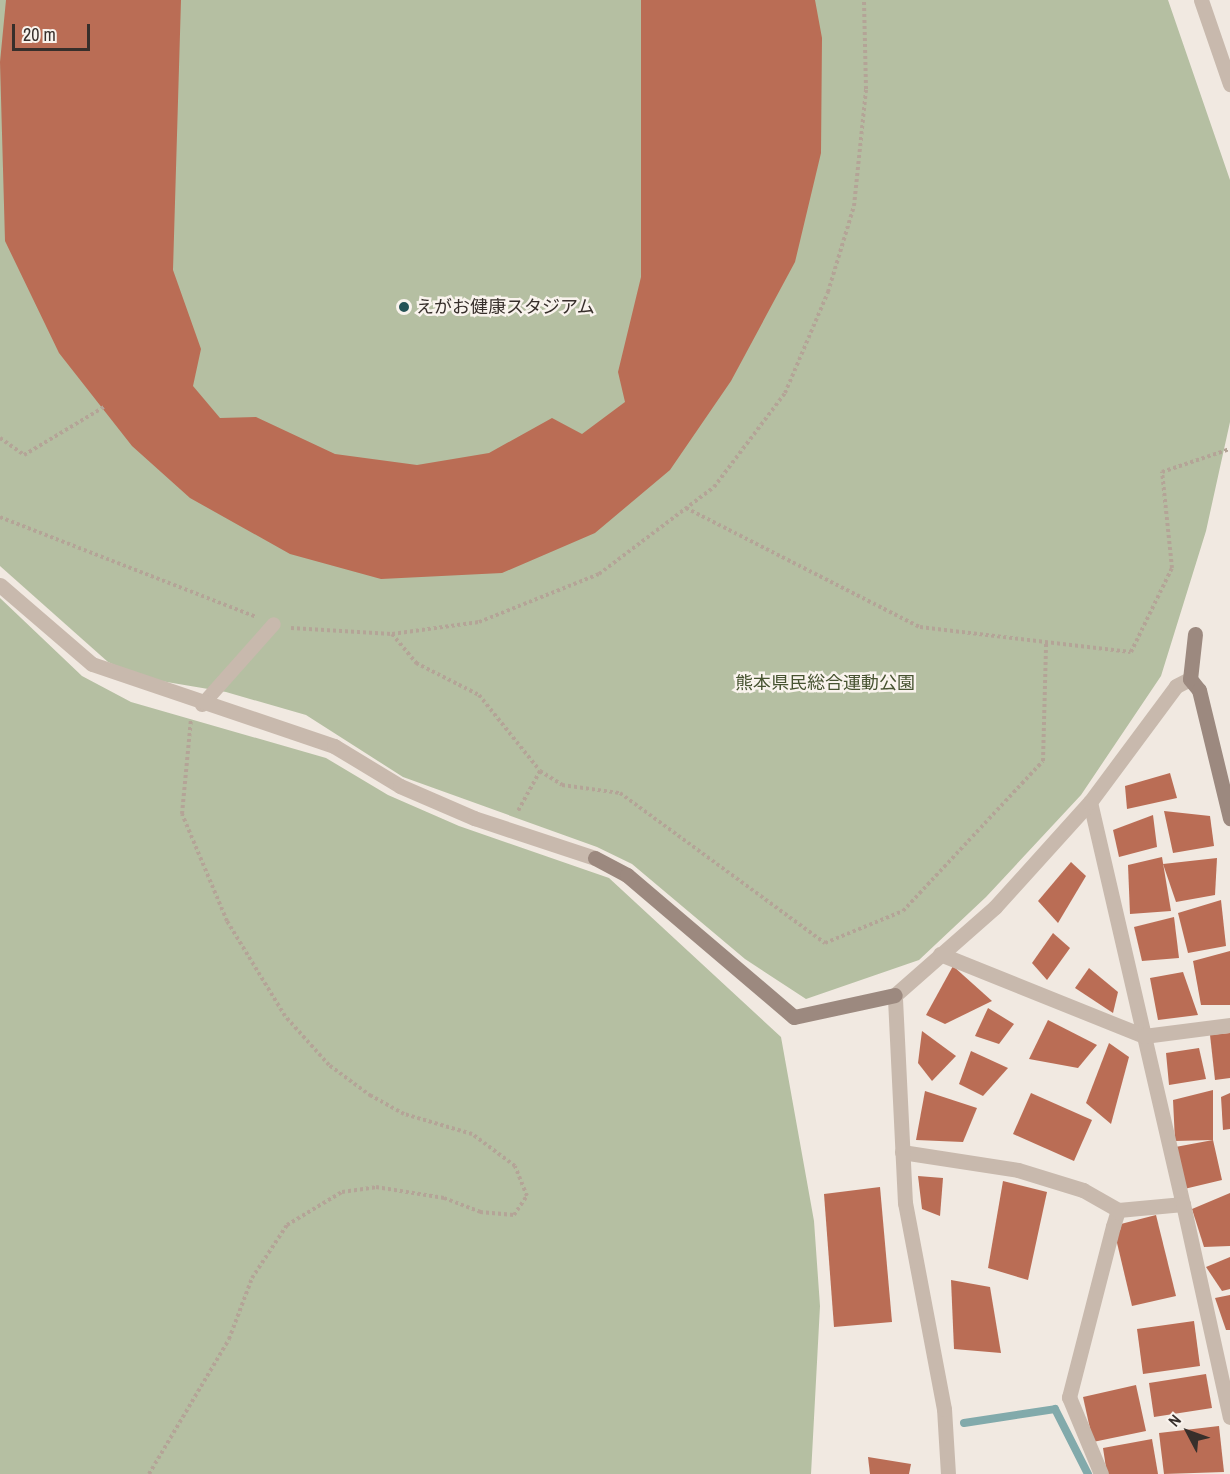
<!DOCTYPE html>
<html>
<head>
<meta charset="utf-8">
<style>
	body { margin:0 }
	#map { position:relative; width:1230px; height:1474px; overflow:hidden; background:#f1e9e1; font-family:"Archivo Narrow","Noto Sans JP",sans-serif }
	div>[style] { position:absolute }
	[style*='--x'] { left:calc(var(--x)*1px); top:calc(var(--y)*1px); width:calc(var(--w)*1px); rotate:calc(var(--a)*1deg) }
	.green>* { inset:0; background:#b5bfa2 }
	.stream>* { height:8px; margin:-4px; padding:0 4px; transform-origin:4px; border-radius:4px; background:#82aaab }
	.building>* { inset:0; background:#ba6d55 }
	.path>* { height:4px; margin-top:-2px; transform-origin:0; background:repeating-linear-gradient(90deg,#b4a497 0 3px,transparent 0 6px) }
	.lane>* { height:14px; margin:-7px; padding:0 7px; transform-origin:7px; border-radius:7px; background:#c8b9ad }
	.street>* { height:15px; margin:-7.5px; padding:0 7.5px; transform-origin:7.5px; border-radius:7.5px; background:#c8b9ad }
	.secondary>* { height:15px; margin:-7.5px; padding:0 7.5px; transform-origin:7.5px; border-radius:7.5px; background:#9c897f }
	.dots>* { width:16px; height:16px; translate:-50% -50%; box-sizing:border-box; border:3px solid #f9f3ed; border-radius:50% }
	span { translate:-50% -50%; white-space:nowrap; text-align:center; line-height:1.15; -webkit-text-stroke:5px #f9f3ed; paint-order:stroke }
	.poi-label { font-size:18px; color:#372f2b }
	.left { translate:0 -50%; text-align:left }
	.park-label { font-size:18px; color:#475331 }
	.north { position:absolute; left:1158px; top:1402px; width:60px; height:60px; -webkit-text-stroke:4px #f9f3ed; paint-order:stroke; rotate:311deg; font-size:16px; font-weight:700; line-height:24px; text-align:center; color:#372f2b }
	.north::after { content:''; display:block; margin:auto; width:21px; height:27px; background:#372f2b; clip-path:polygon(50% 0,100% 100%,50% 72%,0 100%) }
	.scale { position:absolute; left:12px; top:24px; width:78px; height:27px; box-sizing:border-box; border:3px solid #372f2b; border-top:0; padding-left:8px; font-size:18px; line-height:21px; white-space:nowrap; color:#372f2b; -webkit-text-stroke:4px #f9f3ed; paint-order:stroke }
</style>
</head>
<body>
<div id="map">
	<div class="green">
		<div style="clip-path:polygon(0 0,1168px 0,1230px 180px,1230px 422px,1206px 531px,1161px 676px,1081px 795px,986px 897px,919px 960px,806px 999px,745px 959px,632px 864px,597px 847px,403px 777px,306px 715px,226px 692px,143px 678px,108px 662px,0 566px)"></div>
		<div style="clip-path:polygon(0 598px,82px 676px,131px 702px,326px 758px,388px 795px,459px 826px,609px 878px,781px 1037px,814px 1221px,820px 1306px,811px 1474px,0 1474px)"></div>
	</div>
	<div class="stream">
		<div style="--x:964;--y:1423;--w:92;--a:-8.7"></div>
		<div style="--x:1055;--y:1409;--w:73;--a:63.1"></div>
	</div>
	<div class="building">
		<div style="clip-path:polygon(6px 0,181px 0,173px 270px,201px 349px,193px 386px,220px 418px,256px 417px,335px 454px,417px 465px,489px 453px,552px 418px,582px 434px,625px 402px,618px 372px,641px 277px,641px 0,815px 0,822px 38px,821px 153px,795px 262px,731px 381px,670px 470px,595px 533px,502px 573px,381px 579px,290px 554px,190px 498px,132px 446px,59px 353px,5px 241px,0 62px)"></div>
		<div style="clip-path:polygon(1170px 773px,1177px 798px,1127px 809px,1125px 786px)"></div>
		<div style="clip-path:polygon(1164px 811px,1210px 816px,1214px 846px,1173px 853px)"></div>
		<div style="clip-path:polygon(1153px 815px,1157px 847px,1119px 857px,1113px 830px)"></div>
		<div style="clip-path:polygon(1162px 857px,1171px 911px,1130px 914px,1128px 865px)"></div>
		<div style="clip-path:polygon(1217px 858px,1215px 895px,1176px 902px,1163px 864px)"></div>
		<div style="clip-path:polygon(1071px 862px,1086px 876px,1058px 923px,1038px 901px)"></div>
		<div style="clip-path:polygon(1221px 900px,1226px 946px,1188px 953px,1178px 913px)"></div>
		<div style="clip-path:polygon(1174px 917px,1179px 958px,1142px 961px,1134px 927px)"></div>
		<div style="clip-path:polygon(1053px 933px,1070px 948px,1047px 980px,1032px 963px)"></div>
		<div style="clip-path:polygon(1230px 951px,1230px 1005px,1201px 1005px,1193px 961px)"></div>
		<div style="clip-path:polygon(953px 966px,992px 1001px,945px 1024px,926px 1015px)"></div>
		<div style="clip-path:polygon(1089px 968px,1118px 992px,1113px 1013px,1075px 988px)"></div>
		<div style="clip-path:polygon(1183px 972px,1198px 1015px,1158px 1020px,1150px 978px)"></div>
		<div style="clip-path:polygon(988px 1008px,1014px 1024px,999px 1044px,975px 1036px)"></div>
		<div style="clip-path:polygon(1048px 1020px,1097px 1045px,1078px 1068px,1029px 1059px)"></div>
		<div style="clip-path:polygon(922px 1031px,956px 1056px,932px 1081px,918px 1063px)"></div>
		<div style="clip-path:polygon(1230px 1033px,1230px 1078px,1215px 1080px,1210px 1035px)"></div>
		<div style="clip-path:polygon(1109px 1043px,1129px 1057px,1111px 1124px,1086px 1103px)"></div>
		<div style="clip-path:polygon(1199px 1048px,1206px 1079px,1169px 1085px,1166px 1053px)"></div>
		<div style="clip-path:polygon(971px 1051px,1008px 1068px,983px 1096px,959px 1084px)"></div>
		<div style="clip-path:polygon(1213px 1090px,1213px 1140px,1222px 1180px,1180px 1190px,1170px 1148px,1213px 1140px,1175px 1141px,1173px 1100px)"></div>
		<div style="clip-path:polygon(925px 1091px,977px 1108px,963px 1142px,916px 1140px)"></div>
		<div style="clip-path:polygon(1031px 1093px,1092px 1120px,1074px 1161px,1013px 1134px)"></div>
		<div style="clip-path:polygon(1230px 1093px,1230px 1129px,1223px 1130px,1221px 1097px)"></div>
		<div style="clip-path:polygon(918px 1176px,943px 1178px,940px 1216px,922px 1209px)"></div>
		<div style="clip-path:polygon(1003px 1181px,1047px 1192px,1028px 1280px,988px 1268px)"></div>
		<div style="clip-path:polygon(880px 1187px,892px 1322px,834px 1327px,824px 1194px)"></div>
		<div style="clip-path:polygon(1230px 1193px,1230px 1246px,1204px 1247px,1192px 1209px)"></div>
		<div style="clip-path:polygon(1156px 1215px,1176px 1296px,1132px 1306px,1113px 1226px)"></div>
		<div style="clip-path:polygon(1230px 1257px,1230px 1289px,1222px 1291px,1206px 1267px)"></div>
		<div style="clip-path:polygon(951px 1280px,990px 1287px,1001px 1353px,954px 1349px)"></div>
		<div style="clip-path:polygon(1230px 1295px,1230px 1330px,1226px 1330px,1215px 1298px)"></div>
		<div style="clip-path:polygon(1194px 1321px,1200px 1366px,1143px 1374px,1137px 1329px)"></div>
		<div style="clip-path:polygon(1206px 1374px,1212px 1408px,1154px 1417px,1149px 1383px)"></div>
		<div style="clip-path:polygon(1136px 1385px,1146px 1431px,1093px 1442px,1083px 1397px)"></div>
		<div style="clip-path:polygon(1219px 1426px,1224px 1472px,1164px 1474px,1159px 1433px)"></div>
		<div style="clip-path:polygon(1152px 1439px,1158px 1474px,1107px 1474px,1103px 1448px)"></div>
		<div style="clip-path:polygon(868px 1457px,911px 1464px,909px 1474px,870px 1474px)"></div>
	</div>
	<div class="path">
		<div style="--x:0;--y:438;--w:29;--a:35"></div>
		<div style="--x:24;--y:455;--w:93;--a:-31"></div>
		<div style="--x:686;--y:508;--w:263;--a:27"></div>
		<div style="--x:920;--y:627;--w:212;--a:6.8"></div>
		<div style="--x:1131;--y:652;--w:93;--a:-64"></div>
		<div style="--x:1172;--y:568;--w:97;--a:-95.9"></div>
		<div style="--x:1162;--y:472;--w:72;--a:-18.7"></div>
		<div style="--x:0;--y:517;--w:275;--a:21.3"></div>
		<div style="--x:291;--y:628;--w:101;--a:3.4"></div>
		<div style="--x:392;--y:634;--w:88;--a:-7.9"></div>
		<div style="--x:479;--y:622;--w:129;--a:-21.8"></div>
		<div style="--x:599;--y:574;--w:144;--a:-37.1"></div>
		<div style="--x:714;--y:487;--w:118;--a:-52.9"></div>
		<div style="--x:785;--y:393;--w:110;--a:-66.9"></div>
		<div style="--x:828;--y:292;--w:90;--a:-73.2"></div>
		<div style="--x:854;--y:206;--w:118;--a:-84.1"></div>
		<div style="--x:866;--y:89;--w:89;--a:-91.3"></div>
		<div style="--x:392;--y:634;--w:38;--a:50"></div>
		<div style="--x:416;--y:663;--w:71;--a:26.9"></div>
		<div style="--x:479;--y:695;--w:97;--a:51.2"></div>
		<div style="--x:540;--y:771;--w:46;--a:118.8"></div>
		<div style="--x:540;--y:771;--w:26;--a:32"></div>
		<div style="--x:562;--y:785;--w:59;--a:7.9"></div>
		<div style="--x:620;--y:793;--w:254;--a:36.2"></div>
		<div style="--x:825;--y:943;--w:84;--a:-22.3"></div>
		<div style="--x:903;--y:911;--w:205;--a:-47"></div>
		<div style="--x:1043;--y:761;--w:117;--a:-88.5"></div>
		<div style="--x:149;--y:1474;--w:157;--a:-59.3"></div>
		<div style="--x:229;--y:1339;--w:65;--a:-69.3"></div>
		<div style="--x:252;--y:1278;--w:64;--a:-56.6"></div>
		<div style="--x:287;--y:1225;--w:64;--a:-31"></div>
		<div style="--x:342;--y:1192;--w:34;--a:-8"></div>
		<div style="--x:376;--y:1187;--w:69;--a:9.2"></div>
		<div style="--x:444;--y:1198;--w:39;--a:21"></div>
		<div style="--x:480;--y:1212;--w:34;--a:5"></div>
		<div style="--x:514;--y:1215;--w:23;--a:-56"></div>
		<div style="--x:527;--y:1196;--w:32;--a:-112"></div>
		<div style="--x:515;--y:1166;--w:54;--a:-143.3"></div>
		<div style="--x:472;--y:1134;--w:71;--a:-163.6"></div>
		<div style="--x:404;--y:1114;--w:38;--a:-151"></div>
		<div style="--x:371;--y:1096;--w:52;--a:-143.6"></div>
		<div style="--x:329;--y:1065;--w:66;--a:-131.9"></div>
		<div style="--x:285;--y:1016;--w:111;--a:-121.4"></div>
		<div style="--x:227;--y:921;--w:116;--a:-112.8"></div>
		<div style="--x:182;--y:814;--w:95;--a:-84.6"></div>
	</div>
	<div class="lane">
		<div style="--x:202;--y:705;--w:108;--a:-48.4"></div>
	</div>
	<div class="street">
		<div style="--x:1201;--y:0;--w:89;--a:71"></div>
		<div style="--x:0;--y:585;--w:121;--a:40.7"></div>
		<div style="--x:92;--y:664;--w:256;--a:18.7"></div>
		<div style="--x:334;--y:746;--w:77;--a:31.2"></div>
		<div style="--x:400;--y:786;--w:81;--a:23.4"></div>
		<div style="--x:474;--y:818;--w:127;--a:18.3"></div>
		<div style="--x:1090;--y:802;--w:413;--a:77"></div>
		<div style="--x:1183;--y:1204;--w:65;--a:174.7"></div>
		<div style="--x:1118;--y:1210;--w:17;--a:107"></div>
		<div style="--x:1113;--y:1226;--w:177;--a:104.4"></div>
		<div style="--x:1069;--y:1397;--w:83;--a:67.4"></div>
		<div style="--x:940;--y:954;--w:220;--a:21.9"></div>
		<div style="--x:1144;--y:1036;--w:87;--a:-7.3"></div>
		<div style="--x:902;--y:1152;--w:117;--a:8.8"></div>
		<div style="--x:1018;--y:1170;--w:68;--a:17.1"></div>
		<div style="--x:1083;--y:1190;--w:40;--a:29.7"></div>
		<div style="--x:1183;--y:1204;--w:218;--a:77.6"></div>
		<div style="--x:948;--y:1474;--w:65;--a:-93.5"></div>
		<div style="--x:944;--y:1409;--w:210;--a:-100.7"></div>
		<div style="--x:905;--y:1203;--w:208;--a:-92.8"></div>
		<div style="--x:895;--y:995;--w:133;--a:-41.3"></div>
		<div style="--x:995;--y:907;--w:142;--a:-47.9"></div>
		<div style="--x:1090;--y:802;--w:144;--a:-53.4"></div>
		<div style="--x:1176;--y:686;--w:16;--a:-27"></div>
	</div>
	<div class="secondary">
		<div style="--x:1195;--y:634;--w:45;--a:96.3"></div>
		<div style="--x:1190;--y:679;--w:14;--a:51"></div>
		<div style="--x:1199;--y:690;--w:132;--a:76.4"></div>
		<div style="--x:595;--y:858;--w:36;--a:28"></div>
		<div style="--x:627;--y:875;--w:219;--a:40.4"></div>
		<div style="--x:794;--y:1017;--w:103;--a:-12.3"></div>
	</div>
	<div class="dots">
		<div style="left:404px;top:307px;background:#245255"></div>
	</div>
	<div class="poi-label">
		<span class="left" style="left:416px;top:307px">えがお健康スタジアム</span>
	</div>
	<div class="park-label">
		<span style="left:825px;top:683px">熊本県民総合運動公園</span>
	</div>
	<div class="north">N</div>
	<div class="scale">20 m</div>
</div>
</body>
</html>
